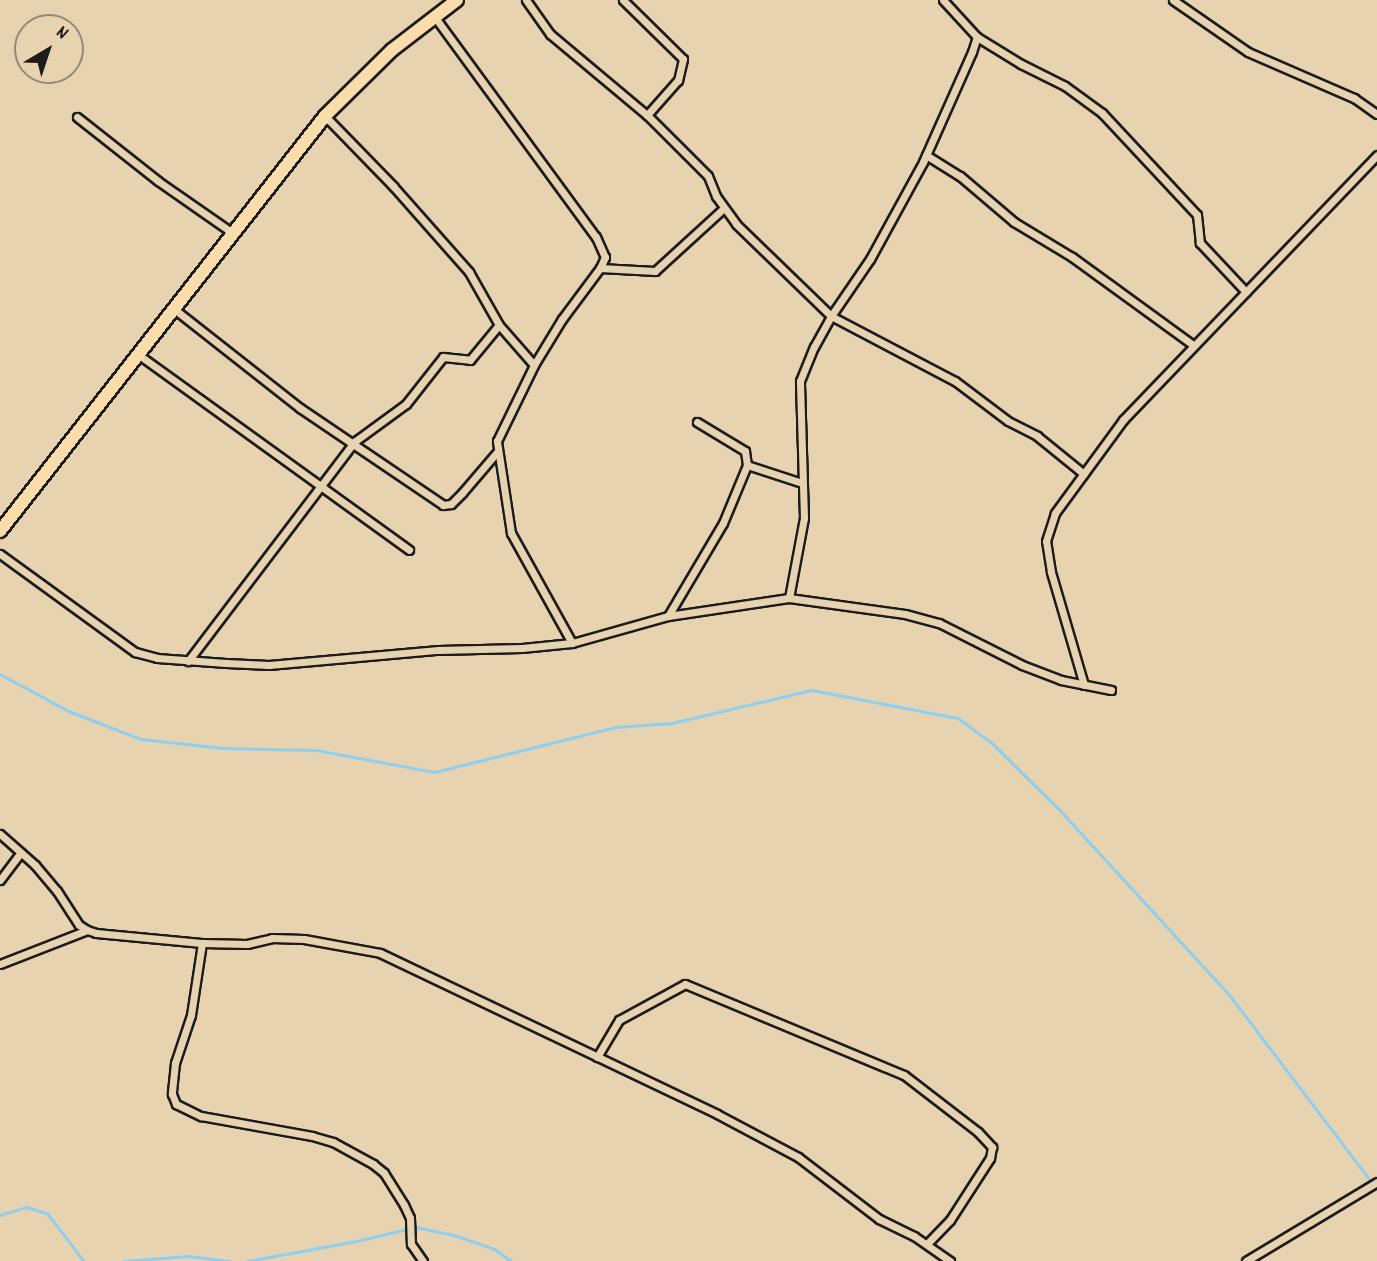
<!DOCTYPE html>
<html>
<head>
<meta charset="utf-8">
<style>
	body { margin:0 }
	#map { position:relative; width:1377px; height:1261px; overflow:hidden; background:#e8d3b1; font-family:Dekko,sans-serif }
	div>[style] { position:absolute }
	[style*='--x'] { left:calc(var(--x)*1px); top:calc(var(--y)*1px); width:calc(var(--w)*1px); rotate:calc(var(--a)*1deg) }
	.stream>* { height:2.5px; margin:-1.25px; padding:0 1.25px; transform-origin:1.25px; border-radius:1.25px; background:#8eceef }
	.roads { filter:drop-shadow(2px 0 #1c1c1c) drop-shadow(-2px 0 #1c1c1c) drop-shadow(0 2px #1c1c1c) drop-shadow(0 -2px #1c1c1c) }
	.minor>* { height:7px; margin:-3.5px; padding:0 3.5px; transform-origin:3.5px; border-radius:3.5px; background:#e8d3b1 }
	.trunk>* { height:12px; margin:-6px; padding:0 6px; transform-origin:6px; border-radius:6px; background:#faddab }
	span { translate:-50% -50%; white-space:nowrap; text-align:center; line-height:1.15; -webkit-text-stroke:5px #e8d3b1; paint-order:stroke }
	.north { position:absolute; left:14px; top:14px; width:70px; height:70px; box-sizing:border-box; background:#e8d3b1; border:2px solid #968a75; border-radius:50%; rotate:39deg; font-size:19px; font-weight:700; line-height:28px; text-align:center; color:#1c1c1c }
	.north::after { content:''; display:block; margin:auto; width:24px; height:32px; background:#1c1c1c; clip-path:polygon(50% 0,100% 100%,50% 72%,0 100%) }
</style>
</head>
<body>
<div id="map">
	<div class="stream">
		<div style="--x:0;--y:674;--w:78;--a:28.2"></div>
		<div style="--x:69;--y:711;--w:77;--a:21.3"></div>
		<div style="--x:141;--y:739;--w:82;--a:6.3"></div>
		<div style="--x:223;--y:748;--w:93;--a:1.2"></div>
		<div style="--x:316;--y:750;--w:121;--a:10.5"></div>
		<div style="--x:435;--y:772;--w:186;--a:-14"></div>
		<div style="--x:615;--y:727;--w:57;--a:-4"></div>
		<div style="--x:672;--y:723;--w:144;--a:-13.3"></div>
		<div style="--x:812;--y:690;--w:149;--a:10.9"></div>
		<div style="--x:958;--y:718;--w:42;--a:36.3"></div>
		<div style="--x:992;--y:743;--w:95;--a:44.6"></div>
		<div style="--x:1060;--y:810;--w:255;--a:47.5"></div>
		<div style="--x:1232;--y:998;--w:240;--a:52.8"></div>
		<div style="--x:0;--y:1215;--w:28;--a:-17"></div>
		<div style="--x:27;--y:1207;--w:22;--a:18"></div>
		<div style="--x:48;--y:1214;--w:59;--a:52.5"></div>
		<div style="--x:124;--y:1261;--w:64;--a:-4.5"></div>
		<div style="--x:188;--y:1256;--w:42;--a:6.8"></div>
		<div style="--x:247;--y:1261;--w:107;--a:-10.3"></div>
		<div style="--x:352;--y:1242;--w:66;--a:-13.2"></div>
		<div style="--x:416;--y:1227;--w:39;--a:12"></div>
		<div style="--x:454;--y:1235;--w:43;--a:18.9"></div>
		<div style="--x:495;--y:1249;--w:20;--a:37"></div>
	</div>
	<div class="roads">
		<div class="minor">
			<div style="--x:526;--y:0;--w:42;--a:54.8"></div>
			<div style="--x:550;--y:34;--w:126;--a:39.9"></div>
			<div style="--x:623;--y:0;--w:84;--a:44.5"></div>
			<div style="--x:683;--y:59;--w:22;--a:103"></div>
			<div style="--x:678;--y:80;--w:47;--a:131.5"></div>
			<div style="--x:647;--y:115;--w:86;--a:45"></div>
			<div style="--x:708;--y:176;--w:22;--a:68"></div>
			<div style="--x:716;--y:196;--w:34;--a:54"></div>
			<div style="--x:736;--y:224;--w:132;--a:44.1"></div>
			<div style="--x:831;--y:316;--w:140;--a:27.7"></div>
			<div style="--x:955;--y:381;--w:66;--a:37"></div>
			<div style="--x:1008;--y:421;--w:33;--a:27"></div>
			<div style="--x:1037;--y:436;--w:60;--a:39"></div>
			<div style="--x:1173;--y:0;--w:91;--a:34.7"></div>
			<div style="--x:1248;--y:52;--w:116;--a:23.5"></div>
			<div style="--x:1354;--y:98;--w:28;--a:35"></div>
			<div style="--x:434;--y:16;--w:274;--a:53.8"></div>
			<div style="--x:596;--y:237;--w:22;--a:66"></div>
			<div style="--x:605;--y:257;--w:12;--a:114"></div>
			<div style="--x:600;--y:268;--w:55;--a:3.1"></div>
			<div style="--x:655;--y:271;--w:93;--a:-42.4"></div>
			<div style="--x:977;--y:37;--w:52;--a:31.5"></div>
			<div style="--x:1021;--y:64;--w:49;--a:26.6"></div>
			<div style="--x:1065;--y:86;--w:46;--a:36.1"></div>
			<div style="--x:1102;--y:113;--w:139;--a:47"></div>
			<div style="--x:1197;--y:215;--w:28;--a:84"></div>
			<div style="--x:1200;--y:243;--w:67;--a:46.8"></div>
			<div style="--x:325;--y:116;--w:98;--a:45.8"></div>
			<div style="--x:393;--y:186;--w:115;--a:48.5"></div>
			<div style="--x:469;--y:272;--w:61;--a:60.5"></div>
			<div style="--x:499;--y:325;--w:53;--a:48.8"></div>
			<div style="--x:77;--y:117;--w:103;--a:38.3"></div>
			<div style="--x:158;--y:181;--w:93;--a:34.9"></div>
			<div style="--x:926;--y:155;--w:40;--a:32"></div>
			<div style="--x:960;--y:176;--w:71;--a:40.4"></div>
			<div style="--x:1014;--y:222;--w:68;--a:31.1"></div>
			<div style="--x:1072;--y:257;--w:150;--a:36"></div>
			<div style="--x:174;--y:309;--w:160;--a:38.2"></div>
			<div style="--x:300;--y:408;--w:173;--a:34.1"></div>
			<div style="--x:443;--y:505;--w:8;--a:-7"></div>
			<div style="--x:451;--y:504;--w:16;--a:-45"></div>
			<div style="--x:462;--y:493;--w:54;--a:-49.5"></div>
			<div style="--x:139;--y:355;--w:333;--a:35.8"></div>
			<div style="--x:697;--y:422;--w:56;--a:31.1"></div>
			<div style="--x:745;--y:451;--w:14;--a:82"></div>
			<div style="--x:0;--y:554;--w:167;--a:36"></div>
			<div style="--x:135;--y:652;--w:23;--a:15"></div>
			<div style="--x:157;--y:658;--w:69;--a:4.1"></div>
			<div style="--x:226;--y:663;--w:43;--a:2.7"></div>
			<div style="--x:269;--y:665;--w:170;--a:-5.1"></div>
			<div style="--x:438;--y:650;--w:84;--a:-1.4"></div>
			<div style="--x:522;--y:648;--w:50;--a:-5.7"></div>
			<div style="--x:572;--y:643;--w:100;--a:-15.7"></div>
			<div style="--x:668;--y:616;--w:122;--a:-8.5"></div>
			<div style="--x:789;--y:598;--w:81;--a:-79.4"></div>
			<div style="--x:804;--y:518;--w:137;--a:-91.7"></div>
			<div style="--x:800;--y:381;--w:37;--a:-68"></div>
			<div style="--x:814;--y:347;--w:35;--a:-61"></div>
			<div style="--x:831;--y:316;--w:69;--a:-55.6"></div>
			<div style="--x:870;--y:259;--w:111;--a:-61.3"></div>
			<div style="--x:923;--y:162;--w:120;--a:-66"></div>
			<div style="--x:972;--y:52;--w:16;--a:-72"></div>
			<div style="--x:977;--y:37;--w:50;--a:-132.6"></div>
			<div style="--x:789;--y:598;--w:117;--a:7.9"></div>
			<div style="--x:905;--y:614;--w:35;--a:15"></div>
			<div style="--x:939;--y:623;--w:93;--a:26.8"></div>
			<div style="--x:1022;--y:665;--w:42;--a:21"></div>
			<div style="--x:1061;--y:680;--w:51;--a:11.3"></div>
			<div style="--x:668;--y:616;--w:108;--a:-59.4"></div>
			<div style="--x:723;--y:523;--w:63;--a:-67.5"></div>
			<div style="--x:747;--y:465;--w:58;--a:18.1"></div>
			<div style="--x:572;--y:643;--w:126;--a:-119"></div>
			<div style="--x:511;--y:533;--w:93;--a:-98.7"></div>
			<div style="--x:497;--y:441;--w:85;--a:-64"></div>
			<div style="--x:534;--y:365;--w:54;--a:-58.7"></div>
			<div style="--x:562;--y:319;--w:64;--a:-53.3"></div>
			<div style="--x:188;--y:661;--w:275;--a:-52.8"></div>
			<div style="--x:354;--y:442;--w:64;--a:-36.2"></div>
			<div style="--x:406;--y:404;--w:60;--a:-51.8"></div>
			<div style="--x:443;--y:357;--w:27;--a:6"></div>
			<div style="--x:470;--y:360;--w:45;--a:-50.4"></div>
			<div style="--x:1084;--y:685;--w:118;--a:-106.3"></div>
			<div style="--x:1051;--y:572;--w:31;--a:-99"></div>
			<div style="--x:1046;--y:541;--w:29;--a:-72"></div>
			<div style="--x:1055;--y:513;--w:115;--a:-53.8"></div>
			<div style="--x:1123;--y:420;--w:367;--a:-46.2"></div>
			<div style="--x:0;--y:834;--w:47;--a:41.5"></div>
			<div style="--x:35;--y:865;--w:34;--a:50"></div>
			<div style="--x:57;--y:891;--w:40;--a:57.1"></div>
			<div style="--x:79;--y:925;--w:9;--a:32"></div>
			<div style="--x:87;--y:930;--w:9;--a:18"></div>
			<div style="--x:96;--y:933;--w:106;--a:5.4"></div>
			<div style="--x:202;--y:943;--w:45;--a:1.3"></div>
			<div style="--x:247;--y:944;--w:26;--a:-13"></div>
			<div style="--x:272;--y:938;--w:32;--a:2"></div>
			<div style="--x:304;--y:939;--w:77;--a:10.4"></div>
			<div style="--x:380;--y:953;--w:373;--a:25.5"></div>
			<div style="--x:717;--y:1114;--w:92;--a:28"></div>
			<div style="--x:798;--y:1157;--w:102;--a:37.4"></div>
			<div style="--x:879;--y:1219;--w:39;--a:26"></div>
			<div style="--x:914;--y:1236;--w:44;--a:34.8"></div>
			<div style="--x:0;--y:880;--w:34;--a:-53"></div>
			<div style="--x:202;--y:943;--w:73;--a:98.7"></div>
			<div style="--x:191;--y:1015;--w:51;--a:108.4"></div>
			<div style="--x:175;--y:1063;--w:31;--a:96"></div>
			<div style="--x:172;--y:1094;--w:11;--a:68"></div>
			<div style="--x:176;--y:1104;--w:28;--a:26"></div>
			<div style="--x:201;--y:1116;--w:113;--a:10.2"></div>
			<div style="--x:312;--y:1136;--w:22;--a:16"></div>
			<div style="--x:333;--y:1142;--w:46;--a:28.8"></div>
			<div style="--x:373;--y:1164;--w:14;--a:39"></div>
			<div style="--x:384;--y:1173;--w:38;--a:58"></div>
			<div style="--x:404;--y:1205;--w:14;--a:65"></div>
			<div style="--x:410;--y:1218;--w:26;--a:88"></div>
			<div style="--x:411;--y:1244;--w:21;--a:55"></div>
			<div style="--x:0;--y:964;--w:93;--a:-21.3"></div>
			<div style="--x:597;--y:1057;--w:43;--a:-59.3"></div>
			<div style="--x:619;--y:1020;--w:75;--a:-28.6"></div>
			<div style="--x:685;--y:984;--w:237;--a:22.6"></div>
			<div style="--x:904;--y:1075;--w:93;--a:37.6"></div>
			<div style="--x:978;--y:1132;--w:21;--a:47"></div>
			<div style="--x:992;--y:1147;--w:11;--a:100"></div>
			<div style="--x:990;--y:1158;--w:74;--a:122.8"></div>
			<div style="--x:950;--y:1220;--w:33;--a:134"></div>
			<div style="--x:1246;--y:1261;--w:153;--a:-31.1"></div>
		</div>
		<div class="trunk">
			<div style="--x:0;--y:531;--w:527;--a:-51.93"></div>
			<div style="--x:325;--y:116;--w:94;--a:-44.6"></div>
			<div style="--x:392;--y:50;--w:82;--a:-37.6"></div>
		</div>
	</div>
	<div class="north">N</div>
</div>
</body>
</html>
